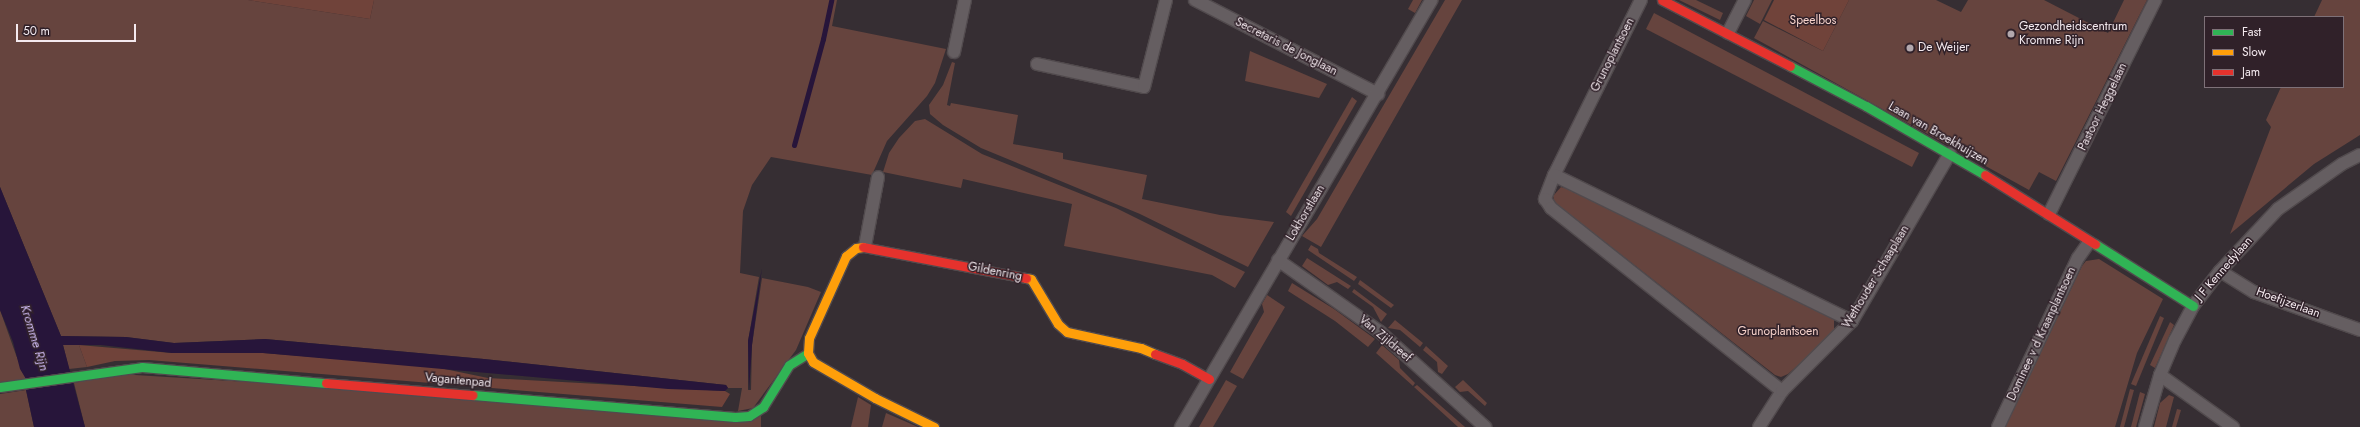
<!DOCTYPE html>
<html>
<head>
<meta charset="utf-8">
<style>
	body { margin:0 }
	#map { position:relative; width:2360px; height:427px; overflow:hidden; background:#362e33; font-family:Jost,sans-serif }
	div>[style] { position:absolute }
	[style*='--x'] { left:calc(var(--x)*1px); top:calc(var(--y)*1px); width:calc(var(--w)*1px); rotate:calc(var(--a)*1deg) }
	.green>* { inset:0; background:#66443e }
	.forest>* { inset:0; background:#70433a }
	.water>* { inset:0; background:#27153a }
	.stream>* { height:5px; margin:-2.5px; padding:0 2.5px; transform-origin:2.5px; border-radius:2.5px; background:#27153a }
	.roads { filter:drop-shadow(1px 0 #514a4d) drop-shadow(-1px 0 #514a4d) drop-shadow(0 1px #514a4d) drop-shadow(0 -1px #514a4d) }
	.street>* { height:12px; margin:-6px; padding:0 6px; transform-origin:6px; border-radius:6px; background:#655e61 }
	.fast>* { height:9px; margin:-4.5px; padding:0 4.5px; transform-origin:4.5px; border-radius:4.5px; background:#30b455 }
	.slow>* { height:9px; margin:-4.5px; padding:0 4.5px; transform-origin:4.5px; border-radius:4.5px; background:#ff9f0a }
	.jam>* { height:9px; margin:-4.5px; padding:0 4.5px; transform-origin:4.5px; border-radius:4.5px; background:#e5322d }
	.dots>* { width:11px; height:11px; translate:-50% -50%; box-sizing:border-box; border:2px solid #302129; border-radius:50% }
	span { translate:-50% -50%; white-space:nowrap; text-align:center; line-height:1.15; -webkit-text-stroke:3px #302129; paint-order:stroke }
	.park-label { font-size:12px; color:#f6d2ca }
	.poi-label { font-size:12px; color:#f4eaef }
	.left { translate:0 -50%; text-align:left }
	.street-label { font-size:12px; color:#f4eaef }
	.water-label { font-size:13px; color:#d0bcf6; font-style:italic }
	.legend { position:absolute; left:2204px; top:16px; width:140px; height:72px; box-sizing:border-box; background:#302129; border:1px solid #7e7178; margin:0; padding:5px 7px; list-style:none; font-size:12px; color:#f4eaef }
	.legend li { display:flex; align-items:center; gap:8px; height:20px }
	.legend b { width:20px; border:1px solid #7e7178 }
	.scale { position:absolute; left:16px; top:24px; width:120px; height:18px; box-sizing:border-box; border:2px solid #f4eaef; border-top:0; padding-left:5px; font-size:12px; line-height:14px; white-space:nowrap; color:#f4eaef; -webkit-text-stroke:3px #302129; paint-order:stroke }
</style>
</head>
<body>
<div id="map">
	<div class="green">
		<div style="clip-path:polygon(0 0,248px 0,370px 19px,374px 0,837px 0,832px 26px,946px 49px,935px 83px,927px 96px,887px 141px,872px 175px,771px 157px,752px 185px,743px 211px,740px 273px,759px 277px,748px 341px,748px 390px,751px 390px,752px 345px,762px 278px,808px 287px,821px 292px,796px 350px,753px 408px,738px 411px,742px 388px,728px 388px,726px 385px,484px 359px,265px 339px,174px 343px,126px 337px,61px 336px,0 187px)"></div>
		<div style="clip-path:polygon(1413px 0,1422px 0,1415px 13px,1408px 9px)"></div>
		<div style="clip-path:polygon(1445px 0,1462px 0,1321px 247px,1302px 236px,1317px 219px)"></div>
		<div style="clip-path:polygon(1679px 0,1696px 0,1723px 13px,1720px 20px)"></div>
		<div style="clip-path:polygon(1754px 0,1772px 0,1760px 24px,1746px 16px)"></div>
		<div style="clip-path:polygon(1849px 0,1936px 0,1961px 12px,1968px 0,2044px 0,2108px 33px,2124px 0,2147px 0,2056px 181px,2039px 172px,2029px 190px,1754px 38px,1763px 21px,1823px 51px)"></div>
		<div style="clip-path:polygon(2322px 0,2360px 0,2360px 135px,2314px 164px,2230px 234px,2271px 127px,2266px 120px,2281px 87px,2343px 87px,2343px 17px,2314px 17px)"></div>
		<div style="clip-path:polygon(1654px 13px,1919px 153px,1912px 167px,1646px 29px)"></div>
		<div style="clip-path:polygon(1250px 51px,1327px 84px,1319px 98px,1245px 81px)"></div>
		<div style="clip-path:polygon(952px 62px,955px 63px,947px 105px,950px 106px,951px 103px,1018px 115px,1013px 144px,1063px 153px,1063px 159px,1147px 175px,1142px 199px,1220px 215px,1274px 222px,1248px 267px,1140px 214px,981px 148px,943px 125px,930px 114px,929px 105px,943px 85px)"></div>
		<div style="clip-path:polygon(1352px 97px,1357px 101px,1291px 216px,1286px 212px)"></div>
		<div style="clip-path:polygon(925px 119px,982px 154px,1116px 208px,1245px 272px,1235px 288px,1212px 275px,1064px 246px,1072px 204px,963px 179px,961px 188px,883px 172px,889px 153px,899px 138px,915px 121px)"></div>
		<div style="clip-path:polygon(1561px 187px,1571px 190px,1834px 318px,1834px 333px,1788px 374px,1781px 377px,1775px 375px,1555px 203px,1553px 196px)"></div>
		<div style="clip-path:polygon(1311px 245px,1318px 249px,1319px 253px,1357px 277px,1354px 281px,1308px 250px)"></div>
		<div style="clip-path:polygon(1307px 258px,1351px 286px,1348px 289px,1337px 282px,1328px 285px,1302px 266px)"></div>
		<div style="clip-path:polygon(2099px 259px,2163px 299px,2137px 353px,2115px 427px,2005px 427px,2082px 266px,2086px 261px)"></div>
		<div style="clip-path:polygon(1360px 280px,1394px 305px,1391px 308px,1358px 284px)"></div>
		<div style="clip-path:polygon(1292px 283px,1334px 309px,1375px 339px,1368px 347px,1335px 321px,1288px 291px)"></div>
		<div style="clip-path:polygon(1354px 289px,1387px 314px,1381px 322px,1373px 307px,1352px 292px)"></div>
		<div style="clip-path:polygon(1267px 295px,1285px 307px,1243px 379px,1230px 372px,1264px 312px,1262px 304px)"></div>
		<div style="clip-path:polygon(0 310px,16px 355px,26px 379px,0 383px)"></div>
		<div style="clip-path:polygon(2160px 316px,2164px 318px,2136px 386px,2131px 384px)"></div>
		<div style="clip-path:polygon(1395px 320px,1423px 343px,1420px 347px,1400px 330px,1388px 328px)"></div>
		<div style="clip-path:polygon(2170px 322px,2174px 325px,2155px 368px,2150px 365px)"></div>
		<div style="clip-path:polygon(63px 345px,79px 345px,87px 367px,69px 369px)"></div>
		<div style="clip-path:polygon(1382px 345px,1399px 360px,1400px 368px,1415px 383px,1413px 386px,1376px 353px)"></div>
		<div style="clip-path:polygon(1426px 346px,1448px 366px,1442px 374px,1438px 372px,1437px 362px,1423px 350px)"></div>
		<div style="clip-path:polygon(119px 374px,761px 414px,761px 427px,85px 427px,74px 383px)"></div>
		<div style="clip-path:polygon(1226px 380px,1237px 386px,1213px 427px,1199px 427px)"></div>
		<div style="clip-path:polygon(1463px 380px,1487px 403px,1485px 406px,1468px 391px,1460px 392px,1455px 387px)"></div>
		<div style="clip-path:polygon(1417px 385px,1465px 427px,1458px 427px,1414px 387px)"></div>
		<div style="clip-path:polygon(2130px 389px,2134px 390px,2124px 427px,2120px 427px)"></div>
		<div style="clip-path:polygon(26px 390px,34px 427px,0 427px,0 394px)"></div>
		<div style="clip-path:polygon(2140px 392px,2145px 394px,2136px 427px,2131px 427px)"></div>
		<div style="clip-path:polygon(2169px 395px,2174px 397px,2166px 427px,2154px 427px,2160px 403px)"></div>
		<div style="clip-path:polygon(858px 397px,871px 405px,868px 427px,851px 427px)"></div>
		<div style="clip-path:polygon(2177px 409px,2181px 410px,2176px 427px,2172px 427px)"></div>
		<div style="clip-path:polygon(886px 413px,918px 427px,882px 427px)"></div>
	</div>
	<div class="forest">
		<div style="clip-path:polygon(248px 0,374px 0,370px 19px)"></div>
		<div style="clip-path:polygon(1774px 0,1849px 0,1823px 51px,1764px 20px)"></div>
		<div style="clip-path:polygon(79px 345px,172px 353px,263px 353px,430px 366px,488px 378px,725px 391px,730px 394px,722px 407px,149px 360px,115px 361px,87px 367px)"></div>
	</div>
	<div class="water">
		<div style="clip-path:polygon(0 187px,61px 336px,126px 337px,174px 343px,265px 339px,484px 359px,726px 385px,728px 388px,725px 391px,668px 389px,263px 353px,172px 353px,101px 345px,63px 345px,85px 427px,34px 427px,26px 390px,26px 379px,20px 369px,13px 342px,0 310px)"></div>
		<div style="clip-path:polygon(762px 268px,752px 345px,749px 391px,748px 341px)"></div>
	</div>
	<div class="stream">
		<div style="--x:794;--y:145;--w:110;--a:-74.7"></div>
		<div style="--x:823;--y:39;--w:40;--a:-78"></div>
	</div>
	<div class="roads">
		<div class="street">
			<div style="--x:1195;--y:0;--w:206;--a:27.2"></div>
			<div style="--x:1641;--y:0;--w:195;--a:116.4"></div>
			<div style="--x:1554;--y:175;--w:26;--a:111"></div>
			<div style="--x:1545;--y:199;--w:11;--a:56"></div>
			<div style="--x:1551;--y:208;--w:295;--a:38.4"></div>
			<div style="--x:1728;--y:33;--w:37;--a:-63"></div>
			<div style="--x:954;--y:52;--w:53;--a:-78.1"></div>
			<div style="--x:1037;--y:64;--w:109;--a:12.1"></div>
			<div style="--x:1144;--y:87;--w:90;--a:-75.8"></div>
			<div style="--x:1554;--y:175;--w:332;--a:26.1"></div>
			<div style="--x:2049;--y:214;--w:239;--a:-63.6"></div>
			<div style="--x:865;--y:246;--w:70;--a:-79.3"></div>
			<div style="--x:1278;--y:260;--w:125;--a:35.2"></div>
			<div style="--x:1380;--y:332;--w:142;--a:42.1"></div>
			<div style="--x:2220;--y:271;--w:40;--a:32"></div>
			<div style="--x:2254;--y:292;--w:113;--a:19.7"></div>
			<div style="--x:2160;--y:375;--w:90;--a:35.5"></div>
			<div style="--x:1181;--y:427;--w:495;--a:-59.6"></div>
			<div style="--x:1759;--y:427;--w:43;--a:-57.4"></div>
			<div style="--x:1782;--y:391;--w:99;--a:-45"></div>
			<div style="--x:1852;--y:321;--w:194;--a:-59.7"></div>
			<div style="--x:1998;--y:427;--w:187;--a:-64.7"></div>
			<div style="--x:2078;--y:258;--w:19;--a:-55"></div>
			<div style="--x:2145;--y:427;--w:54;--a:-73.9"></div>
			<div style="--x:2160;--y:375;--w:38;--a:-67"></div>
			<div style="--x:2175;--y:340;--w:38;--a:-62"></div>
			<div style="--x:2193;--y:306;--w:44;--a:-52.4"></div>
			<div style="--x:2220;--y:271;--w:85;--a:-46.9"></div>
			<div style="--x:2278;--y:209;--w:78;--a:-35.1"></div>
			<div style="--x:2342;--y:164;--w:20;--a:-27"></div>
		</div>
		<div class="fast">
			<div style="--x:1790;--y:66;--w:86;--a:27.8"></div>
			<div style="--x:1866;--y:106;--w:138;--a:30.1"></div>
			<div style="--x:2095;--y:244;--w:116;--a:32.3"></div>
			<div style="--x:0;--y:387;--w:143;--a:-8"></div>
			<div style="--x:142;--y:367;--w:185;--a:5"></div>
			<div style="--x:473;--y:395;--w:263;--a:4.8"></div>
			<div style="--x:735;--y:417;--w:14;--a:-4"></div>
			<div style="--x:749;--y:416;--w:17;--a:-33"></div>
			<div style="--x:763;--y:407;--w:49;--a:-58.2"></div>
			<div style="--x:789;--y:365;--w:22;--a:-32"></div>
		</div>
		<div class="slow">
			<div style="--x:863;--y:247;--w:7;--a:172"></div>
			<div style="--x:856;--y:248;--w:13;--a:141"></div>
			<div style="--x:846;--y:256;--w:90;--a:114.3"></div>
			<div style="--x:809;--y:338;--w:15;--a:94"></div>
			<div style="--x:808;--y:353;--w:10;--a:61"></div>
			<div style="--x:813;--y:362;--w:72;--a:30.1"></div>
			<div style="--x:875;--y:398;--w:66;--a:26.2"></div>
			<div style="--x:1026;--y:278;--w:5;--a:11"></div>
			<div style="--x:1031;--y:279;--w:52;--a:59"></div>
			<div style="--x:1058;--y:324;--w:12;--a:42"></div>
			<div style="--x:1067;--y:332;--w:76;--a:12.2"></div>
			<div style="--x:1141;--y:348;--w:15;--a:23"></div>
		</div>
		<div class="jam">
			<div style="--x:1662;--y:0;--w:144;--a:27.3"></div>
			<div style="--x:1985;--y:175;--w:130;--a:32.1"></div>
			<div style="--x:863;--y:247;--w:166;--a:10.8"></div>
			<div style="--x:1155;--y:354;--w:29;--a:20"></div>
			<div style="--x:1182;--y:364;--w:31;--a:29"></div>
			<div style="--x:326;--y:383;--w:147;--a:4.7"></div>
		</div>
	</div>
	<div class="dots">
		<div style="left:2011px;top:34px;background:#b2a8ad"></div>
		<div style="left:1910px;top:48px;background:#b2a8ad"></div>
	</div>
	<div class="park-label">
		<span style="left:1813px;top:21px">Speelbos</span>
		<span style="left:1778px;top:332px">Grunoplantsoen</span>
	</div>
	<div class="poi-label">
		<span class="left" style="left:2019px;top:34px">Gezondheidscentrum<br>Kromme Rijn</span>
		<span class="left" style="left:1918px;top:48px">De Weijer</span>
	</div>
	<div class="street-label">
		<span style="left:1286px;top:47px;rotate:27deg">Secretaris de Jonglaan</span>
		<span style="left:1613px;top:55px;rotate:-63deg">Grunoplantsoen</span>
		<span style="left:2103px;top:107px;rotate:-64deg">Pastoor Heggelaan</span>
		<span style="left:1938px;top:134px;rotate:30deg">Laan van Broekhuijzen</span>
		<span style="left:1306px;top:213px;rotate:-59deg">Lokhorstlaan</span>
		<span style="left:2224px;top:269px;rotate:-49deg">J F Kennedylaan</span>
		<span style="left:995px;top:272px;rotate:11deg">Gildenring</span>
		<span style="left:1876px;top:277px;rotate:-59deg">Wethouder Schaaplaan</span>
		<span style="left:2288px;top:303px;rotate:20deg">Hoefijzerlaan</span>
		<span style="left:2042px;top:334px;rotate:-65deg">Dominee v d Kraanplantsoen</span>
		<span style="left:1385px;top:339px;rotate:40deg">Van Zijldreef</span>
		<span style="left:458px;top:381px;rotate:5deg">Vagantenpad</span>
	</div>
	<div class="water-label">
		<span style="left:34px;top:338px;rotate:73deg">Kromme Rijn</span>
	</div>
	<ul class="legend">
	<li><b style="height:5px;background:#30b455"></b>Fast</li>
	<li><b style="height:5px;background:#ff9f0a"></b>Slow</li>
	<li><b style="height:5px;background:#e5322d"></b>Jam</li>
	</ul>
	<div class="scale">50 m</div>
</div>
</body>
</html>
